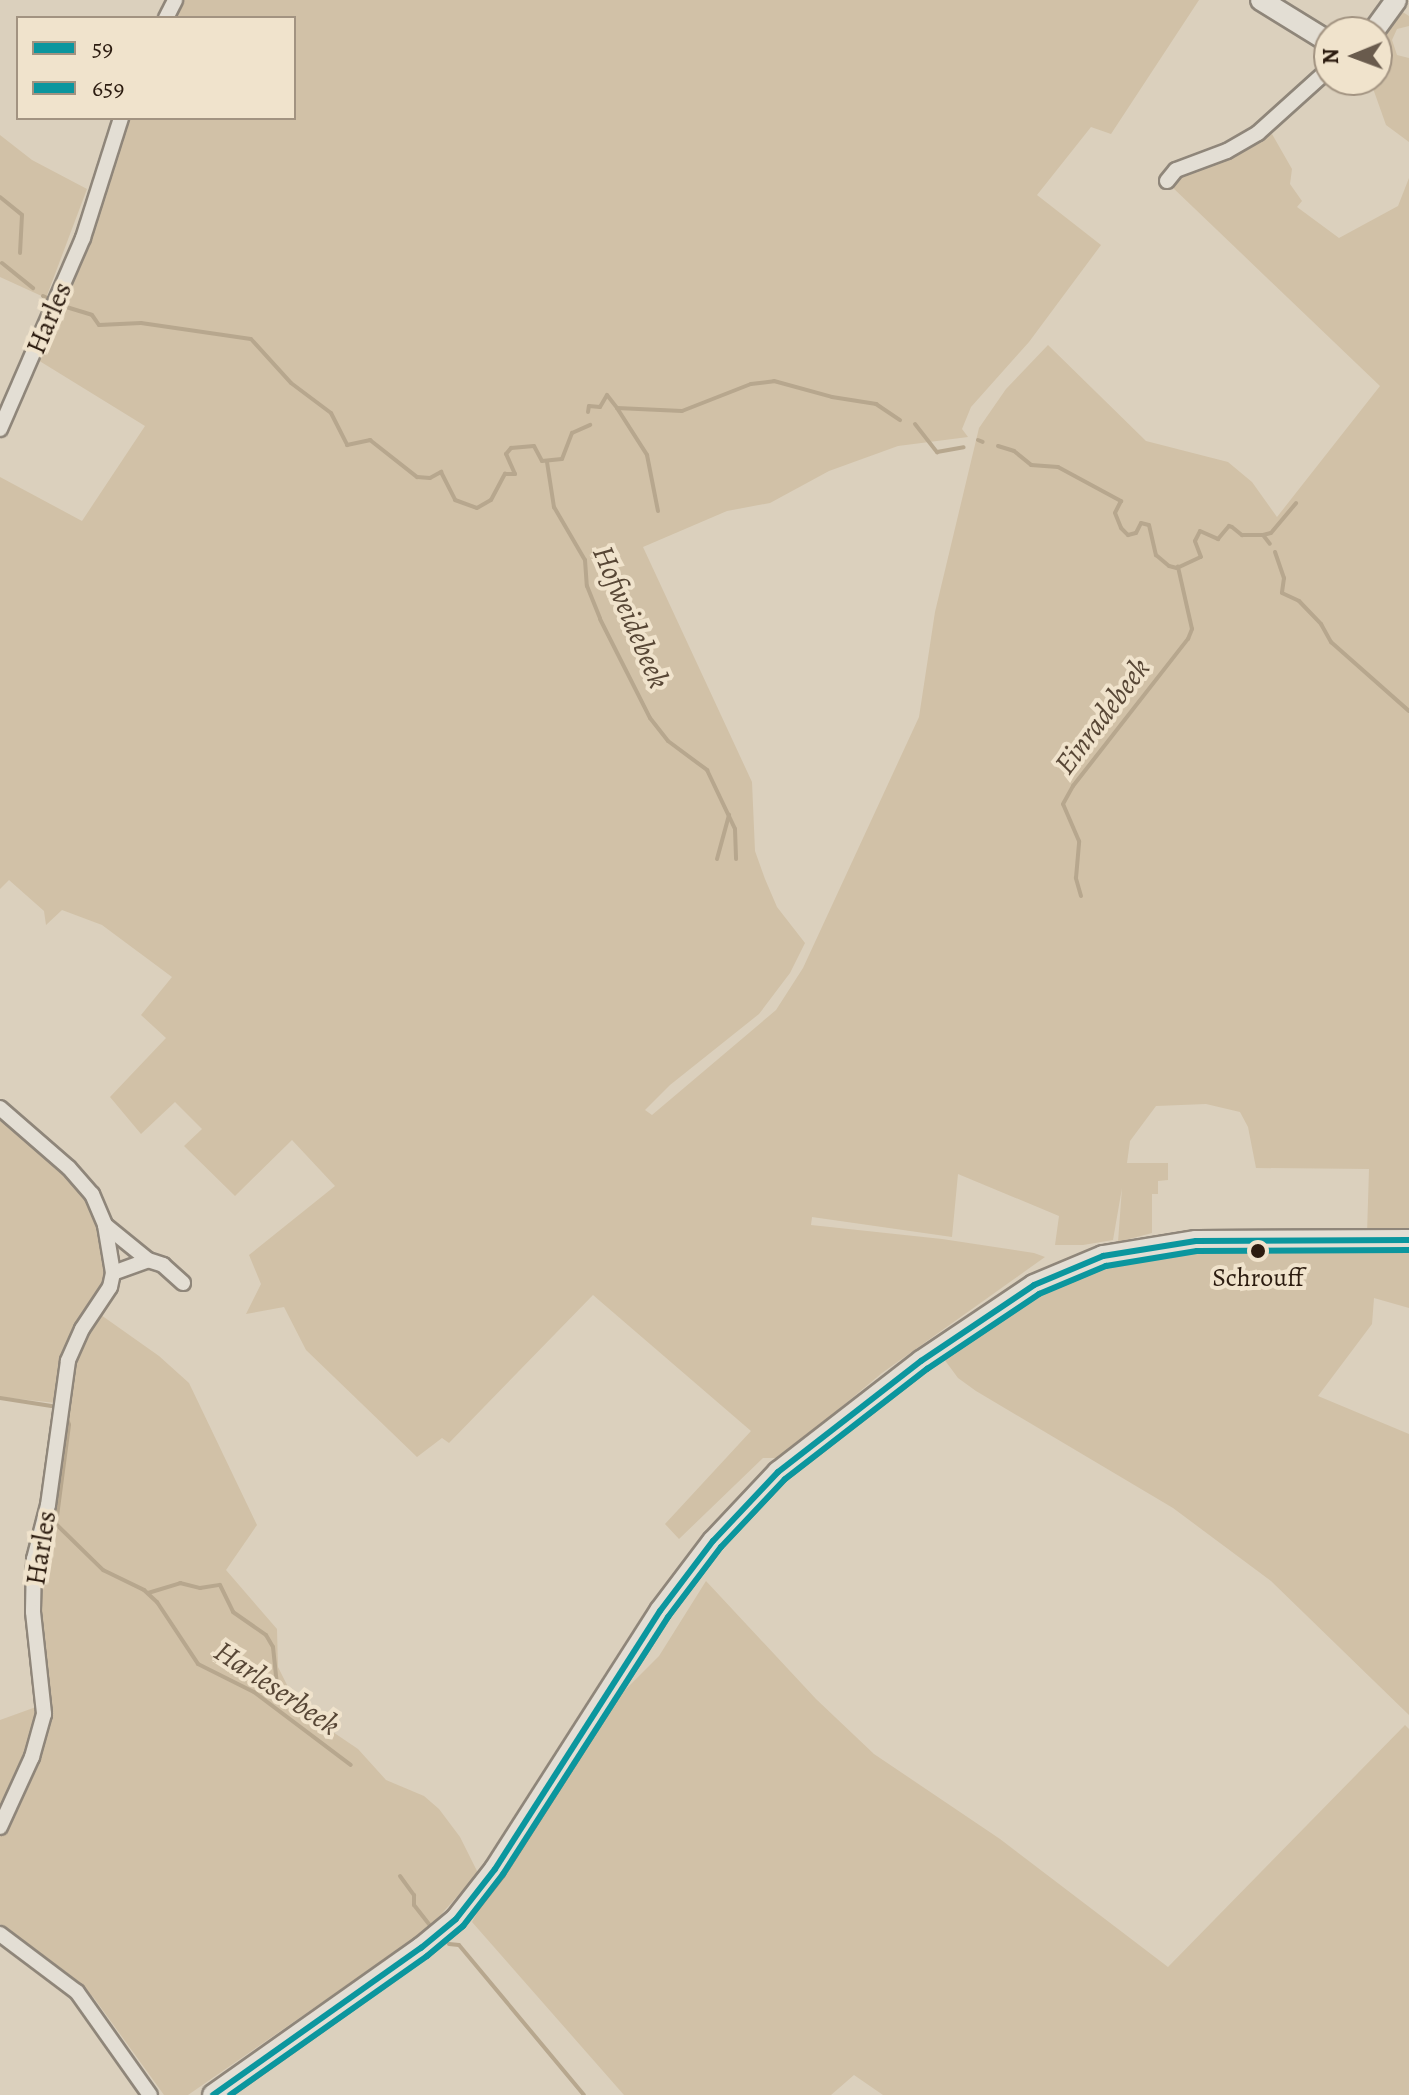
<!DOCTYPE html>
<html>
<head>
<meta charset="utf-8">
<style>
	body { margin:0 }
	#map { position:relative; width:1409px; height:2095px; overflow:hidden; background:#dbd0bd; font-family:Alegreya,serif }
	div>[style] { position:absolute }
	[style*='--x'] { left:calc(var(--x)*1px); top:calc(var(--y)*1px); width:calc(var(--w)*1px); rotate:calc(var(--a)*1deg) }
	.green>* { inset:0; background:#d1c1a7 }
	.stream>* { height:4px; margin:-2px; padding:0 2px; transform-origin:2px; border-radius:2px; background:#b7a78e }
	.roads { filter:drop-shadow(2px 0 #8f867a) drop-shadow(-2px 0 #8f867a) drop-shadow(0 2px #8f867a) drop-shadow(0 -2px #8f867a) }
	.street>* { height:14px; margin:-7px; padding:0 7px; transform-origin:7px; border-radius:7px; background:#e3ded4 }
	.secondary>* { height:20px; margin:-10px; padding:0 10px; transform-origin:10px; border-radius:10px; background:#e3ded4 }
	.bus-1>* { height:6px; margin:-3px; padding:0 3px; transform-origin:3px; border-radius:3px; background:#0b969e }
	.bus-2>* { height:6px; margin:-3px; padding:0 3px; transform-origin:3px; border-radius:3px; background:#0b969e }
	.dots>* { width:22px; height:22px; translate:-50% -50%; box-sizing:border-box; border:4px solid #f0e3cc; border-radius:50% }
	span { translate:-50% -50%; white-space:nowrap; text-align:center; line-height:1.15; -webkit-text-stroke:8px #f0e3cc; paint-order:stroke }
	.bus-label { font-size:26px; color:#2c1c10 }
	.street-label { font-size:28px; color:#2c1c10 }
	.water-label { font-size:30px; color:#574635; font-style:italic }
	.legend { position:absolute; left:16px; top:16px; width:280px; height:104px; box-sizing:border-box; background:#f0e3cc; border:2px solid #a29381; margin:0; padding:10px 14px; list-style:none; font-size:24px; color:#2c1c10 }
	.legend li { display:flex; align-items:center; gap:16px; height:40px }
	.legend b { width:40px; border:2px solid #a29381 }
	.north { position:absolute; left:1313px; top:16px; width:80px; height:80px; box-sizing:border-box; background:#f0e3cc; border:2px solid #a29381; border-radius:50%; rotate:269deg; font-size:22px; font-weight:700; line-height:32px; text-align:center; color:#2c1c10 }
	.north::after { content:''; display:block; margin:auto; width:28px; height:36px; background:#695b4d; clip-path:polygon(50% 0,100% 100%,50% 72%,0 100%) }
</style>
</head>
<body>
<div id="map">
	<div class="green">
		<div style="clip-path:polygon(176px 0,1199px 0,1111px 134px,1091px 127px,1037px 195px,1101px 245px,1029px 342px,971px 407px,962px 429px,968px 437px,898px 446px,829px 471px,770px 503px,727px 511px,643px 547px,752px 782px,755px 851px,765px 879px,777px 907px,805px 943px,790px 973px,759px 1014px,670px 1085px,645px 1110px,652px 1115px,776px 1010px,803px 968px,919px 717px,935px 612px,979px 428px,1006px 389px,1048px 345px,1146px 441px,1228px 462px,1252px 482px,1277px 517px,1380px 386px,1170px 185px,1174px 181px,1272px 134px,1292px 169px,1290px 184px,1302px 201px,1297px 207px,1339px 238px,1398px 206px,1409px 178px,1409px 1233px,1367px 1234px,1369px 1169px,1256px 1168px,1248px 1127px,1240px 1112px,1206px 1104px,1156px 1106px,1130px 1141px,1127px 1163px,1168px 1163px,1168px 1180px,1158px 1181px,1158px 1194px,1152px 1194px,1152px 1233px,1118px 1242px,1122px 1188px,1113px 1240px,1083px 1245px,1055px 1245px,1059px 1216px,958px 1174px,952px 1237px,812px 1217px,811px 1225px,942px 1239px,1034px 1253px,1045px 1257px,882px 1373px,780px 1458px,763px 1458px,679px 1539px,665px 1524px,751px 1431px,593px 1295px,449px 1443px,442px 1438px,417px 1457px,306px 1350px,284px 1307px,246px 1314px,261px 1284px,249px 1255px,335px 1186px,292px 1140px,235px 1196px,184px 1146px,202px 1129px,175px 1102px,141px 1134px,110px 1097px,166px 1038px,141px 1015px,172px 977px,102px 925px,62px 910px,46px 925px,44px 911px,9px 880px,0 889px,0 477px,82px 521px,145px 426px,33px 357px,125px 118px,294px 118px,294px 18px,167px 18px)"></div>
		<div style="clip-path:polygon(1401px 11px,1409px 16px,1409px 26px,1397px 29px,1392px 40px,1397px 55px,1409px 58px,1409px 142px,1386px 125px,1370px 80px,1377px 80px,1377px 43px)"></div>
		<div style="clip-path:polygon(0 135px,32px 160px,87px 189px,46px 298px,0 277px)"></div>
		<div style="clip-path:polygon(0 1118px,82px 1186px,98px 1211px,108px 1278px,56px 1403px,0 1397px)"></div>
		<div style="clip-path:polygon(1409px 1241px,1409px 1308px,1374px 1298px,1372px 1324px,1318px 1396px,1409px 1434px,1409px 1715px,1271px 1581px,1173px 1508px,976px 1391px,958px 1378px,941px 1355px,955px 1342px,1118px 1246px)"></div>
		<div style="clip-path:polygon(101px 1315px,159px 1356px,189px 1383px,257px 1525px,226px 1570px,277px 1629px,278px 1667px,299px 1709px,358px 1749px,386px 1780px,424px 1796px,439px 1809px,460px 1837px,478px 1873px,428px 1929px,188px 2095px,164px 2095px,94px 1998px,69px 1974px,0 1924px,0 1831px,41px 1746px,39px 1567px,74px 1358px,96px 1317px)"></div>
		<div style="clip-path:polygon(706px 1581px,816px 1699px,874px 1754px,1000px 1839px,1168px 1967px,1405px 1725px,1409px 1729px,1409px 2095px,883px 2095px,854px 2075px,831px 2095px,624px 2095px,472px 1922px,499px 1874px,615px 1700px,659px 1656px)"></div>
		<div style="clip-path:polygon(26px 1610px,39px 1683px,37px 1728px,0 1817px,0 1720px,36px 1707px)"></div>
	</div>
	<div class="stream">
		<div style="--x:0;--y:197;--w:28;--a:39"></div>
		<div style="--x:22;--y:215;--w:38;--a:93"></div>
		<div style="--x:2;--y:263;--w:40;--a:39"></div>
		<div style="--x:43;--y:296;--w:7;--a:27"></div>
		<div style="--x:63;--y:306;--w:30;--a:17"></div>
		<div style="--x:92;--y:315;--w:12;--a:55"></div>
		<div style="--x:99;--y:325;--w:42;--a:-2.7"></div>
		<div style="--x:141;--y:323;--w:111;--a:8.3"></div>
		<div style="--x:251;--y:339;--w:59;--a:47.7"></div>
		<div style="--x:291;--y:383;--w:50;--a:36.9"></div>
		<div style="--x:331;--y:413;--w:36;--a:63"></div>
		<div style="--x:347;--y:445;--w:24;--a:-12"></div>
		<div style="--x:370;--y:440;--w:60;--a:38.2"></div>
		<div style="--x:417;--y:477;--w:13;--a:4"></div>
		<div style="--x:430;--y:478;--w:13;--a:-29"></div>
		<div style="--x:441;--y:472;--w:31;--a:63"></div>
		<div style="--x:455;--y:500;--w:23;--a:20"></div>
		<div style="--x:477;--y:508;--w:16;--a:-30"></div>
		<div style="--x:491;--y:500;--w:30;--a:-62"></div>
		<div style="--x:505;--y:474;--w:10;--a:0"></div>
		<div style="--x:515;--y:474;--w:22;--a:-114"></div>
		<div style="--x:506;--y:454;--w:8;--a:-50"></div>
		<div style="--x:511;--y:448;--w:23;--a:-5"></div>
		<div style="--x:534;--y:446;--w:17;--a:62"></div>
		<div style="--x:542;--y:461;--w:20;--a:-6"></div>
		<div style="--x:562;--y:459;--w:28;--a:-69"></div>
		<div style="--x:572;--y:433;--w:20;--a:-24"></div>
		<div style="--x:617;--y:408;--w:56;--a:57.4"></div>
		<div style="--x:647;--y:455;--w:57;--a:78.9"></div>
		<div style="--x:588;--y:412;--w:6;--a:-81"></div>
		<div style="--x:589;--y:406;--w:11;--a:5"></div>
		<div style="--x:600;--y:407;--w:14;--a:-60"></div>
		<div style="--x:607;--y:395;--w:16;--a:52"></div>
		<div style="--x:617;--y:408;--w:65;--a:2.6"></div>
		<div style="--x:682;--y:411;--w:74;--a:-21.4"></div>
		<div style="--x:751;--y:384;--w:23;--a:-7"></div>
		<div style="--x:774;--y:381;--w:60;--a:15.4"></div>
		<div style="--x:832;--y:397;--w:45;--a:9"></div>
		<div style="--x:876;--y:404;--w:29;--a:34"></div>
		<div style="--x:915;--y:424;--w:36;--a:52"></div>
		<div style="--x:937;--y:452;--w:27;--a:-10"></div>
		<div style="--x:978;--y:440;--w:5;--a:22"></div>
		<div style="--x:998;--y:446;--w:17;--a:17"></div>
		<div style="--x:1014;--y:451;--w:22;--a:39"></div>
		<div style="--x:1031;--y:465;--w:27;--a:4"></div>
		<div style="--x:1058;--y:467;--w:72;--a:28.4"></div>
		<div style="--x:1121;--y:501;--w:13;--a:117"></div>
		<div style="--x:1115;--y:513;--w:16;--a:68"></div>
		<div style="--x:1121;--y:528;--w:10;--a:45"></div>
		<div style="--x:1128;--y:535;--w:8;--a:-14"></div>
		<div style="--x:1136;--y:533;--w:11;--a:-63"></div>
		<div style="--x:1141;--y:523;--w:8;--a:14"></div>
		<div style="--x:1149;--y:525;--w:31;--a:77"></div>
		<div style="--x:1156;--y:555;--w:17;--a:40"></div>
		<div style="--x:1169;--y:566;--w:8;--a:14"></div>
		<div style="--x:1177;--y:568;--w:26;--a:-25"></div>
		<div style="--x:1201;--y:557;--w:17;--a:-111"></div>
		<div style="--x:1195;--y:541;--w:11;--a:-63"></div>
		<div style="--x:1200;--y:531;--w:20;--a:24"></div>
		<div style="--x:1218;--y:539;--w:17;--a:-50"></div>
		<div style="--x:1229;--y:526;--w:3;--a:18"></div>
		<div style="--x:1232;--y:527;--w:13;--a:39"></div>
		<div style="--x:1242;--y:535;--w:21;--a:0"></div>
		<div style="--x:1263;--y:535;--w:11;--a:52"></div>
		<div style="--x:547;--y:462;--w:46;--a:81.2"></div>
		<div style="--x:554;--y:507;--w:61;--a:59.7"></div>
		<div style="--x:585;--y:560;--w:26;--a:86"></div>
		<div style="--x:587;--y:586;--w:35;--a:68"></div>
		<div style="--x:600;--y:619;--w:111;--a:63.2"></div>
		<div style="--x:650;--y:718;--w:29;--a:52"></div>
		<div style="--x:668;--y:741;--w:49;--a:36.6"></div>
		<div style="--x:707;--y:770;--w:65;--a:64.6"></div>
		<div style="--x:735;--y:829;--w:30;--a:88"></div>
		<div style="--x:1263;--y:535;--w:8;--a:-14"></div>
		<div style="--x:1271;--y:533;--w:39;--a:-50"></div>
		<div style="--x:1275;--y:552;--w:28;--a:71"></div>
		<div style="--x:1284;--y:578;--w:15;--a:98"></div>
		<div style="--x:1282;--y:593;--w:19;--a:25"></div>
		<div style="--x:1299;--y:601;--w:32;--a:46"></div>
		<div style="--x:1321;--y:624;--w:21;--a:61"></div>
		<div style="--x:1331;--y:642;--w:104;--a:41.5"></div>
		<div style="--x:717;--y:859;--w:46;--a:-74.7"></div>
		<div style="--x:1081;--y:896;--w:19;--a:-106"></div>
		<div style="--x:1076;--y:878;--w:37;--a:-85"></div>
		<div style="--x:1079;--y:841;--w:40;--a:-113.4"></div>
		<div style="--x:1063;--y:804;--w:21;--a:-61"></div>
		<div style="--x:1073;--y:786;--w:187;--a:-52"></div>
		<div style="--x:1188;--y:639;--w:11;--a:-68"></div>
		<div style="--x:1192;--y:629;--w:64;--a:-102.7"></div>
		<div style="--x:0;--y:1398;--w:52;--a:8.9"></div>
		<div style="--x:66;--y:1415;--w:10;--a:73"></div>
		<div style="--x:69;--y:1425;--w:100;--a:97.5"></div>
		<div style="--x:56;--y:1524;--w:66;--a:44.4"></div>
		<div style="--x:103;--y:1570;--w:46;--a:26"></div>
		<div style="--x:144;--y:1590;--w:18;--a:43"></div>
		<div style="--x:157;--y:1602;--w:74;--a:56.5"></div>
		<div style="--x:198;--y:1664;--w:63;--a:26.6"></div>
		<div style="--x:254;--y:1692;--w:121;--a:37"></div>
		<div style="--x:148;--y:1593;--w:34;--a:-17"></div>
		<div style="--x:180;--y:1583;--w:21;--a:14"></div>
		<div style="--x:200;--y:1588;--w:20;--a:-9"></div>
		<div style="--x:220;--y:1585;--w:30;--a:64"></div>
		<div style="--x:233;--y:1612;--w:40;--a:34.9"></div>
		<div style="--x:266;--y:1635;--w:14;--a:60"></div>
		<div style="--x:273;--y:1647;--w:39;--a:84"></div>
		<div style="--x:400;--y:1876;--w:24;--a:54"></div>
		<div style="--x:414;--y:1895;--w:10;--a:90"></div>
		<div style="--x:414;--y:1905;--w:28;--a:52"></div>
		<div style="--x:449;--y:1944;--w:10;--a:6"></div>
		<div style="--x:459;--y:1945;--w:195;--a:50.2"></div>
	</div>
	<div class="roads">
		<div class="street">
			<div style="--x:166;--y:18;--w:20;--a:-63"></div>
			<div style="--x:1167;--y:181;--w:14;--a:-51"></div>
			<div style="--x:1176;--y:170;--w:54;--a:-20.4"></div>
			<div style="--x:1227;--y:151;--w:36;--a:-30"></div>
			<div style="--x:1258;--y:133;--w:96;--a:-42"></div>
			<div style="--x:0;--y:429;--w:208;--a:-66.5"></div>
			<div style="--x:83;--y:238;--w:126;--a:-72.4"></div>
			<div style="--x:0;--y:1108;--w:91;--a:41"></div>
			<div style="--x:69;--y:1168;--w:35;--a:49"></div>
			<div style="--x:92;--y:1194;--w:34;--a:67"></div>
			<div style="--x:105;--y:1225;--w:49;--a:80.5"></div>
			<div style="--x:113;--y:1273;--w:14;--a:102"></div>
			<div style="--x:110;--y:1287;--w:50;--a:123.7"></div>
			<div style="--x:82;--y:1329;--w:35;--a:114"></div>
			<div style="--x:68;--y:1361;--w:145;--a:97.9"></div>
			<div style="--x:48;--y:1505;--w:56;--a:104.5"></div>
			<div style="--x:34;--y:1559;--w:53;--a:91.1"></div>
			<div style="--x:33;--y:1612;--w:103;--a:83.8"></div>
			<div style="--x:44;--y:1714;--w:45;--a:105.6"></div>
			<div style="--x:32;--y:1757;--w:77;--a:114.6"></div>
			<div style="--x:105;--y:1225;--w:55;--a:39.1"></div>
			<div style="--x:113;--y:1273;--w:37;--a:-20"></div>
			<div style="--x:148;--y:1260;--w:16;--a:18"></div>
			<div style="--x:163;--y:1265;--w:27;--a:42"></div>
			<div style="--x:0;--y:1934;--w:96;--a:37"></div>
			<div style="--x:77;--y:1992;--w:126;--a:54.7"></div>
		</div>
		<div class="secondary">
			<div style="--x:1261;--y:0;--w:80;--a:31.7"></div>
			<div style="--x:1373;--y:32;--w:39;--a:-54"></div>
			<div style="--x:213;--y:2095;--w:255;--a:-35.3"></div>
			<div style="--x:421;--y:1948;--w:45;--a:-39.6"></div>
			<div style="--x:456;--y:1919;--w:63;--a:-52"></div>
			<div style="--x:495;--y:1869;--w:306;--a:-57.4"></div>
			<div style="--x:660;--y:1611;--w:88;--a:-52.9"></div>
			<div style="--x:713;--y:1541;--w:95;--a:-46.7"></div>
			<div style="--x:778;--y:1472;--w:181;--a:-37.8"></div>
			<div style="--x:921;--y:1361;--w:136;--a:-33.9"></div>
			<div style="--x:1034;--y:1285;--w:75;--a:-22.8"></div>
			<div style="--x:1103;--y:1256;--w:94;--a:-9.2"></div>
			<div style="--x:1196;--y:1241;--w:213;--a:-0.3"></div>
		</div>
	</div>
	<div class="bus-1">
		<div style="--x:213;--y:2095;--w:255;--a:-35.3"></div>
		<div style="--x:421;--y:1948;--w:45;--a:-39.6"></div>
		<div style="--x:456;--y:1919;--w:63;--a:-52"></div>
		<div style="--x:495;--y:1869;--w:306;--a:-57.4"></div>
		<div style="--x:660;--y:1611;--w:88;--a:-52.9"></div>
		<div style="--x:713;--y:1541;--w:95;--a:-46.7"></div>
		<div style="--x:778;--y:1472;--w:181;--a:-37.8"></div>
		<div style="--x:921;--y:1361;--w:136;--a:-33.9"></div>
		<div style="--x:1034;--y:1285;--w:75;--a:-22.8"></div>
		<div style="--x:1103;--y:1256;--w:94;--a:-9.2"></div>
		<div style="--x:1196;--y:1241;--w:213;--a:-0.3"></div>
	</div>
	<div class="bus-2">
		<div style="--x:230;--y:2095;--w:241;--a:-35.2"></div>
		<div style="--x:427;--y:1956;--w:47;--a:-39.8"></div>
		<div style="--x:463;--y:1926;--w:66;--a:-52.4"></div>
		<div style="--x:503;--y:1874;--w:305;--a:-57.3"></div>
		<div style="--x:668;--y:1617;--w:88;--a:-52.9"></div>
		<div style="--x:721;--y:1547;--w:93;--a:-46.7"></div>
		<div style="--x:785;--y:1479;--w:180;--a:-37.8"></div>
		<div style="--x:927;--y:1369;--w:135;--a:-33.8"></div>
		<div style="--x:1039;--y:1294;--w:73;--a:-22.7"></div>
		<div style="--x:1106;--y:1266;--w:92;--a:-9.4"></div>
		<div style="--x:1197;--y:1251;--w:212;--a:-0.3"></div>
	</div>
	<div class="dots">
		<div style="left:1258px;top:1251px;background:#2c1c10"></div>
	</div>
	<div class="bus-label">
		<span style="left:1258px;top:1278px">Schrouff</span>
	</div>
	<div class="street-label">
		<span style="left:49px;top:318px;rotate:-67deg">Harles</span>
		<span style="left:41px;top:1548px;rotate:-81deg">Harles</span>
	</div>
	<div class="water-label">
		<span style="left:631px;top:617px;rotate:67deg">Hofweidebeek</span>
		<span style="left:1102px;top:716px;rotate:-53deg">Einradebeek</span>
		<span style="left:277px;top:1688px;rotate:34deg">Harleserbeek</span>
	</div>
	<ul class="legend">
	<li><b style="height:10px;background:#0b969e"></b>59</li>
	<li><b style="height:10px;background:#0b969e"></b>659</li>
	</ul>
	<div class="north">N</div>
</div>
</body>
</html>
